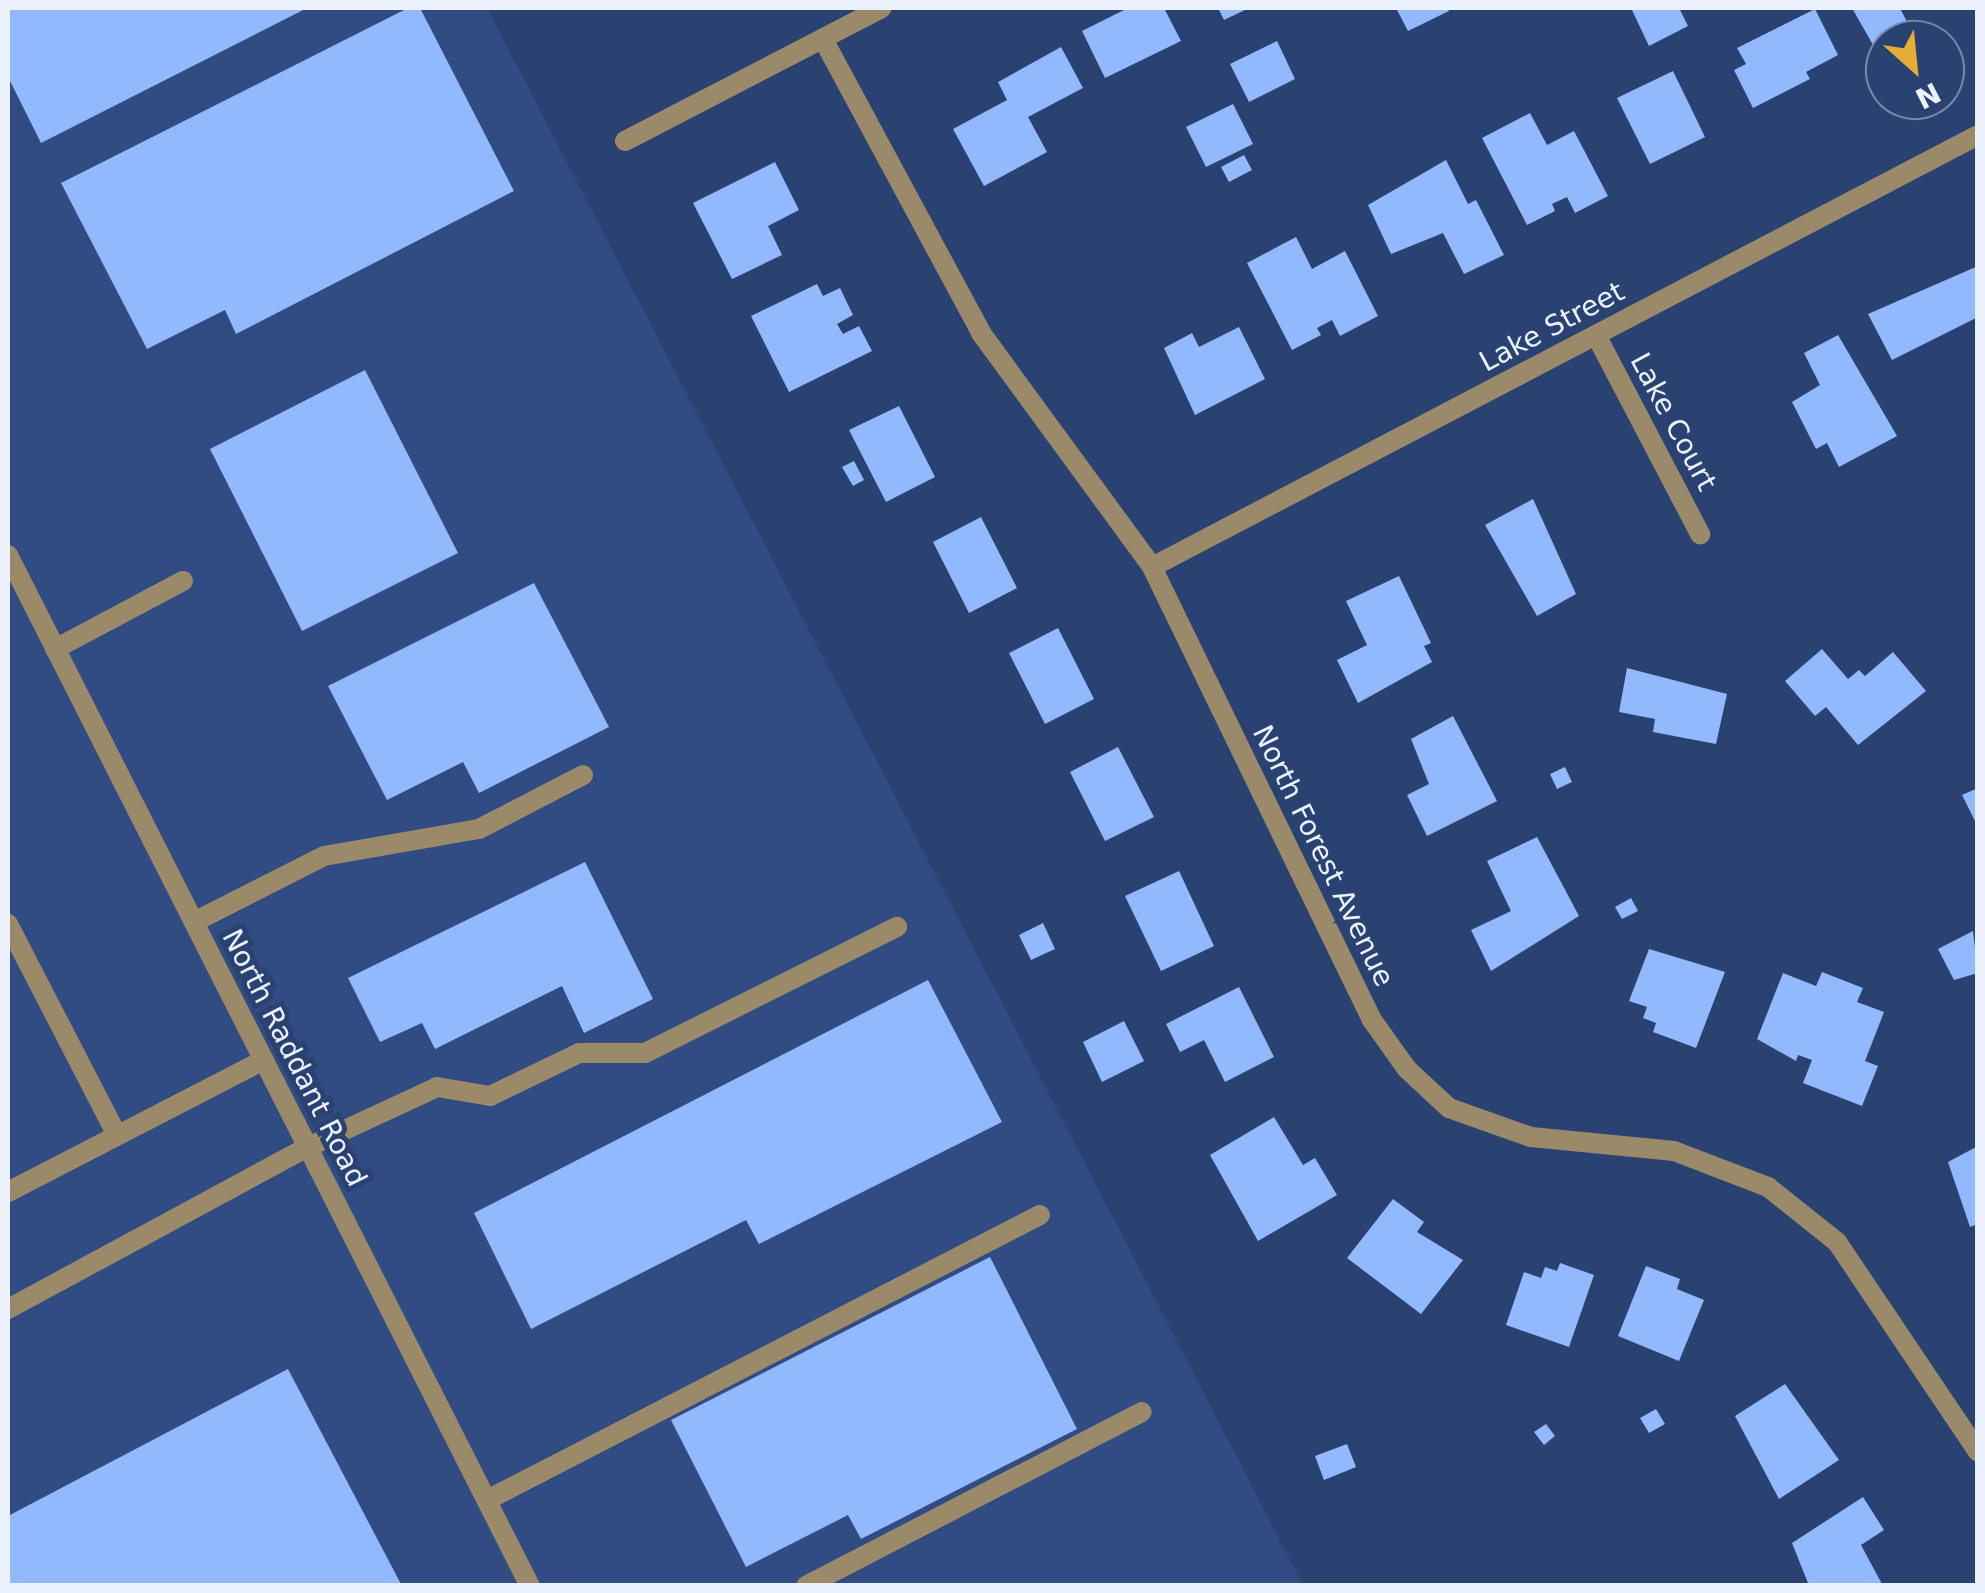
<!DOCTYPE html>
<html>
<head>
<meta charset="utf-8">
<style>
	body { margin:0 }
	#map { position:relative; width:1985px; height:1593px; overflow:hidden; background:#2a4271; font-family:"DejaVu Sans",sans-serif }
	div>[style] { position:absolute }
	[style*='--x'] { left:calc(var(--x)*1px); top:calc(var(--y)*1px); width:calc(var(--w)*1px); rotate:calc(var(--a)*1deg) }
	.built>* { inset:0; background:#304c82 }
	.building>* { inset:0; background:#92b8fe }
	.service>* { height:20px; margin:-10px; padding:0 10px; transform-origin:10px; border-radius:10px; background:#9b8a6a }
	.minor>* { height:20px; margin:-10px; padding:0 10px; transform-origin:10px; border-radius:10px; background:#9b8a6a }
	span { translate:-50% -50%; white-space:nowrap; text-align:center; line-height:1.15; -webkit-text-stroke:10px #2a4271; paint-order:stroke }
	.street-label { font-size:28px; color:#ebf2fe }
	.frame { position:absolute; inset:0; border:10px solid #ebf2fe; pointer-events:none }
	.north { position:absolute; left:1865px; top:20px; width:100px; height:100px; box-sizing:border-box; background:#2a4271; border:2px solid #7788a9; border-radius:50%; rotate:153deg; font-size:28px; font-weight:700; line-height:40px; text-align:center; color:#ebf2fe }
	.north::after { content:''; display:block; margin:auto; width:35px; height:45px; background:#e4ad35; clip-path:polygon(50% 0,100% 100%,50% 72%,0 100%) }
</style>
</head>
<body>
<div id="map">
	<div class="built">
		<div style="clip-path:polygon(8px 8px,487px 8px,1303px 1585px,8px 1586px)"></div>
	</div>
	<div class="building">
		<div style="clip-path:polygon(8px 8px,307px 8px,41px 143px,8px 77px)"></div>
		<div style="clip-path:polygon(408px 8px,420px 8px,514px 191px,236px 334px,225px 310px,147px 349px,61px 183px)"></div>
		<div style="clip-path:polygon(1128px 8px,1164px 8px,1181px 41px,1105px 78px,1082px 31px)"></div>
		<div style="clip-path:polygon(1218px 8px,1249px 8px,1224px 20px)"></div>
		<div style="clip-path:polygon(1396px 8px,1447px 8px,1449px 11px,1408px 31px)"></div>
		<div style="clip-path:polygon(1679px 8px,1688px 26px,1649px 46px,1632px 10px)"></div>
		<div style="clip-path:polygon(1852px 8px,1900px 8px,1913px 34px,1885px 40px,1877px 52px)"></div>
		<div style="clip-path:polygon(1815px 9px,1838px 55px,1806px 72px,1810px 79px,1753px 108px,1734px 70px,1746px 64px,1737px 48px)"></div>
		<div style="clip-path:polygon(1277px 41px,1295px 79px,1249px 102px,1230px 64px)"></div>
		<div style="clip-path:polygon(1061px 47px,1083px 88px,1028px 117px,1047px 152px,984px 186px,953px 129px,1007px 100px,998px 82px)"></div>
		<div style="clip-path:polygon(1673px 71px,1705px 137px,1650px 164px,1617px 98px)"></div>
		<div style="clip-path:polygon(1233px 104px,1253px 144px,1206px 167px,1186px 127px)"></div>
		<div style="clip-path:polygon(1530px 113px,1547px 145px,1574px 131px,1608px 196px,1575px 213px,1567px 197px,1552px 204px,1555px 211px,1527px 225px,1482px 138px)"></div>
		<div style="clip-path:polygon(1244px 155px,1252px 170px,1229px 182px,1221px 167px)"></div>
		<div style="clip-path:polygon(1446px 160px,1468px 204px,1476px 200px,1504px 255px,1464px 274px,1443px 233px,1391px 254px,1368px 205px)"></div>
		<div style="clip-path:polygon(775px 162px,799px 210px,768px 226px,782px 255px,732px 279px,693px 203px)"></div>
		<div style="clip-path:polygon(1296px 237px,1312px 269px,1345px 251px,1378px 316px,1340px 336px,1332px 320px,1317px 328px,1321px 335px,1292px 350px,1247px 263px)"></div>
		<div style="clip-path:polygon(1978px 266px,1978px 317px,1892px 360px,1868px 314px)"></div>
		<div style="clip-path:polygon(817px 284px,823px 296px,840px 288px,853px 315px,837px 324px,843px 334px,859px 326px,872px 351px,789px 392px,751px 316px)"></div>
		<div style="clip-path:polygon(1239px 327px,1265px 379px,1195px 415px,1164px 348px,1192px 333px,1199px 347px)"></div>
		<div style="clip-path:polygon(1838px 335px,1897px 436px,1839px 467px,1827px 443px,1816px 449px,1792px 402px,1820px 385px,1804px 353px)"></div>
		<div style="clip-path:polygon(365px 370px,458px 553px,302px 631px,210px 449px)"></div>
		<div style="clip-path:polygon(899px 406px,935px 477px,886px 502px,849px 430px)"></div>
		<div style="clip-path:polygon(854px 461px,864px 480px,853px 486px,842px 467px)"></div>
		<div style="clip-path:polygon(1533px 499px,1576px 594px,1537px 616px,1485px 525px)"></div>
		<div style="clip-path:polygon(981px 517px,1017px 588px,969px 613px,933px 542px)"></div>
		<div style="clip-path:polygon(1399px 576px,1431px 643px,1424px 646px,1432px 662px,1358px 703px,1337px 660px,1367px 645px,1346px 601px)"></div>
		<div style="clip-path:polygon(534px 583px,609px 727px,479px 793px,463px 762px,387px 800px,328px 686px)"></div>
		<div style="clip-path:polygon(1058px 628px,1094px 699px,1045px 724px,1009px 653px)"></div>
		<div style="clip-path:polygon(1822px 649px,1848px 679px,1859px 670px,1865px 676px,1893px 652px,1926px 691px,1858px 745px,1826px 707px,1815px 716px,1785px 681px)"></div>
		<div style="clip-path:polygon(1627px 668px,1727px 694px,1716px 744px,1653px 732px,1655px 719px,1619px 712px)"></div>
		<div style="clip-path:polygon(1453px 716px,1497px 801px,1427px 836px,1407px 795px,1429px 784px,1411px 739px)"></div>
		<div style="clip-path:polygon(1118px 747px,1154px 817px,1105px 841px,1070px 772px)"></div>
		<div style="clip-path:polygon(1565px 767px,1572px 782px,1557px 789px,1550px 774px)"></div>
		<div style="clip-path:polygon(1978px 788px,1978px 827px,1962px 795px)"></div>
		<div style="clip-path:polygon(1537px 837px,1579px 916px,1491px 971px,1471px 930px,1511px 911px,1487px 861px)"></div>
		<div style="clip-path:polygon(585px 862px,653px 999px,584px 1033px,562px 986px,435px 1049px,422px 1023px,380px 1042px,348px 978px)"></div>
		<div style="clip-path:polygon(1179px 871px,1214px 946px,1161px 971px,1125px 896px)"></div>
		<div style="clip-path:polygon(1631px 898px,1638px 911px,1622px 919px,1615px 907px)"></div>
		<div style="clip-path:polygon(1043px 923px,1055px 949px,1031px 960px,1019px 935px)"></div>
		<div style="clip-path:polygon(1973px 931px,1978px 973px,1954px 980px,1938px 949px)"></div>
		<div style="clip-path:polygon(1649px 949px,1725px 972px,1696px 1048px,1653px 1032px,1656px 1023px,1643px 1018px,1647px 1007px,1629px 1001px)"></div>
		<div style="clip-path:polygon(1822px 972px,1863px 988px,1857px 1002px,1884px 1012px,1865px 1061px,1878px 1066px,1862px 1106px,1803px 1083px,1812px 1060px,1798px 1055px,1796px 1061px,1757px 1039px,1783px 973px,1816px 986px)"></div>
		<div style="clip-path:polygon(928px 980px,1002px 1122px,759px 1244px,746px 1220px,531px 1329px,474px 1213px)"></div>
		<div style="clip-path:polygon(1239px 987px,1274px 1057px,1225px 1082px,1204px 1040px,1180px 1052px,1166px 1024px)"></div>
		<div style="clip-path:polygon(1124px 1021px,1144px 1061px,1102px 1082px,1083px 1042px)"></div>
		<div style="clip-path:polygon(1274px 1117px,1303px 1165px,1315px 1158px,1337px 1195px,1258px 1241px,1210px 1155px)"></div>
		<div style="clip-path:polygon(1978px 1146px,1978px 1224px,1970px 1227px,1948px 1162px)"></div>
		<div style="clip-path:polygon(1393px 1199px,1424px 1222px,1417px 1232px,1463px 1260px,1421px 1314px,1347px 1258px)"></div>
		<div style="clip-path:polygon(990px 1257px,1077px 1429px,861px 1539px,848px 1515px,746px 1567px,671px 1420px)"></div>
		<div style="clip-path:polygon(1560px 1263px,1594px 1275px,1569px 1347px,1506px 1325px,1524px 1272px,1541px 1278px,1545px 1267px,1557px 1271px)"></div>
		<div style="clip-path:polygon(1646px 1266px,1680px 1279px,1677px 1289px,1704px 1300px,1679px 1361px,1618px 1336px)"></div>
		<div style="clip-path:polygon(288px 1369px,402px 1586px,8px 1586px,8px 1516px)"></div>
		<div style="clip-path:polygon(1785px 1384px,1839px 1460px,1779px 1499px,1735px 1416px)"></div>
		<div style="clip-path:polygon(1656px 1409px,1665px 1424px,1649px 1433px,1640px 1418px)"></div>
		<div style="clip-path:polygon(1546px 1424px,1555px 1436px,1544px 1445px,1534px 1432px)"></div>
		<div style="clip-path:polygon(1347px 1444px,1356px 1467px,1324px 1480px,1315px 1456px)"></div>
		<div style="clip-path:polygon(1863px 1497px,1884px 1530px,1861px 1545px,1883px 1586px,1808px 1583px,1792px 1543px)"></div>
	</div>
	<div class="service">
		<div style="--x:55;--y:649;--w:145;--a:-28"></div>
		<div style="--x:194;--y:922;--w:146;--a:-26.9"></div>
		<div style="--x:324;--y:856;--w:157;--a:-9.9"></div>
		<div style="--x:479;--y:829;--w:117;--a:-27.4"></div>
		<div style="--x:8;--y:924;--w:237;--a:62.7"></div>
		<div style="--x:8;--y:1192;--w:288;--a:-27.3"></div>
		<div style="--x:8;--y:1309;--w:341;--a:-28.4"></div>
		<div style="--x:308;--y:1147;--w:142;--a:-24.9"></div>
		<div style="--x:437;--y:1087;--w:54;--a:9.6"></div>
		<div style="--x:490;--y:1096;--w:99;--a:-25.8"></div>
		<div style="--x:579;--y:1053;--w:66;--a:0"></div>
		<div style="--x:645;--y:1053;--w:282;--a:-26.6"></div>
		<div style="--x:487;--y:1500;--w:622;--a:-27.27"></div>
		<div style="--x:806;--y:1586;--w:378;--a:-27.4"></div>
	</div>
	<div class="minor">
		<div style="--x:823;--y:39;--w:334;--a:61.7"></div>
		<div style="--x:981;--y:333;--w:290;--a:53.8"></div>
		<div style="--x:1152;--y:567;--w:504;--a:64.1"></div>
		<div style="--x:1372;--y:1020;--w:60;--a:54.5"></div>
		<div style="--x:1407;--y:1069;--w:57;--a:42.9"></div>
		<div style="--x:1449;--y:1108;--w:87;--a:19.5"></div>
		<div style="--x:1531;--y:1137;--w:144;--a:5.6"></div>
		<div style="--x:1674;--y:1151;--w:101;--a:21"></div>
		<div style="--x:1768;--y:1187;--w:88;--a:38.6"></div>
		<div style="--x:1837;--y:1242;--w:253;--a:56.1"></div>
		<div style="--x:625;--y:141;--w:289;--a:-27.4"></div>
		<div style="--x:1596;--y:335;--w:225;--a:62.4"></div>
		<div style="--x:8;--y:555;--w:1156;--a:63.15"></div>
		<div style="--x:1152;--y:567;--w:932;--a:-27.61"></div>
	</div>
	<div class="street-label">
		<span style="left:1552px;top:327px;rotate:-28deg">Lake Street</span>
		<span style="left:1673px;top:422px;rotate:62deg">Lake Court</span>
		<span style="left:1323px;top:856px;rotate:64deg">North Forest Avenue</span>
		<span style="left:294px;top:1058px;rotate:63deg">North Raddant Road</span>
	</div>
	<div class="frame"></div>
	<div class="north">N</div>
</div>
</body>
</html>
